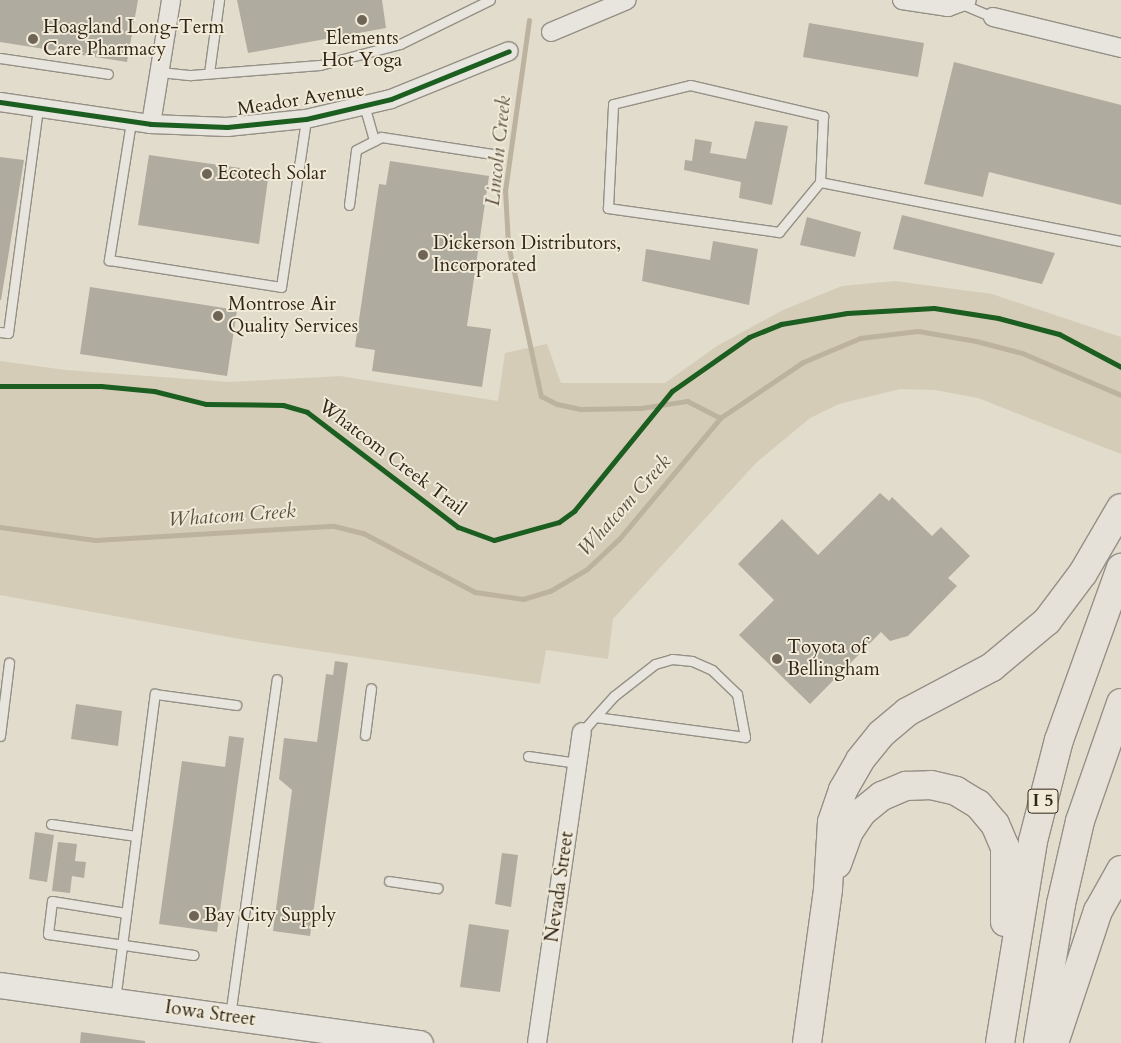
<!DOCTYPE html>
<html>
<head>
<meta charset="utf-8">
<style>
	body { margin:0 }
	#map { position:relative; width:1121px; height:1043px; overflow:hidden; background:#e2dccc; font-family:Cardo,serif }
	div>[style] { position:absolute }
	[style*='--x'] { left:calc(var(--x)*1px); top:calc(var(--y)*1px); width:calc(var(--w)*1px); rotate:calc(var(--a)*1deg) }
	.green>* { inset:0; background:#d5ccb8 }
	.stream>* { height:5px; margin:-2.5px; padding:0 2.5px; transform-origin:2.5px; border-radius:2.5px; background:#bcb29e }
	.building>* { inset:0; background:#b0ab9f }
	.roads { filter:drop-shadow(1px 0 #949086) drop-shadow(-1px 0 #949086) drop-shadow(0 1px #949086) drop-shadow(0 -1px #949086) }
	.service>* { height:9px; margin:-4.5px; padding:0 4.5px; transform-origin:4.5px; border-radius:4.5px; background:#e8e5de }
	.minor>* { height:18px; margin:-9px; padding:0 9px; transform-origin:9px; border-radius:9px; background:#e8e5de }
	.secondary>* { height:25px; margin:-12.5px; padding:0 12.5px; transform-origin:12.5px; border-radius:12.5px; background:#e8e5de }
	.motorway>* { height:28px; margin:-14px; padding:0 14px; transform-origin:14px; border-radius:14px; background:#e5e1d8 }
	.cycleway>* { height:5px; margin:-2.5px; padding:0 2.5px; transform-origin:2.5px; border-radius:2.5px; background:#1b5e20 }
	.dots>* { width:14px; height:14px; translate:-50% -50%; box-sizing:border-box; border:2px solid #f1ead9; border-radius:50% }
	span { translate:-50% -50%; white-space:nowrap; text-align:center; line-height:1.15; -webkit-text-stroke:4px #f1ead9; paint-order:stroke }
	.shield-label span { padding:1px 4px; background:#f1ead9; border:1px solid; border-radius:4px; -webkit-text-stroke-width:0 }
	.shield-label { font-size:18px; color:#302518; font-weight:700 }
	.poi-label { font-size:19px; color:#302518 }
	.left { translate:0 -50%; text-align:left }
	.street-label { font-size:19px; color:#302518 }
	.water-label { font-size:20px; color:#5b5040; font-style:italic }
</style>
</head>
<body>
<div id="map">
	<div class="green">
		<div style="clip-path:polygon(895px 281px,992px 294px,1121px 337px,1121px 454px,978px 398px,935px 390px,900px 389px,839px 404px,810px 418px,756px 463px,613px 619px,608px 659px,546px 650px,540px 684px,251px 641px,0 595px,0 361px,66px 370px,230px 382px,340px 376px,498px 401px,505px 353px,547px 344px,561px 383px,665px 383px,717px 346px,783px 310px,842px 286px)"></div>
	</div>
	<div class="stream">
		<div style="--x:529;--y:20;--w:172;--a:98"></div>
		<div style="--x:505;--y:190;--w:54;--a:86.8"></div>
		<div style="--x:508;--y:244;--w:156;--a:77.8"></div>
		<div style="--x:541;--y:396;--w:18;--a:27"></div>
		<div style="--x:557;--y:404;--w:25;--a:12"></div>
		<div style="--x:581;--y:409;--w:60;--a:-1"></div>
		<div style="--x:641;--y:408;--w:47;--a:-8.7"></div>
		<div style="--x:687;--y:401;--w:37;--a:27"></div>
		<div style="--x:0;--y:527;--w:96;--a:7.8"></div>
		<div style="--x:95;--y:540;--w:239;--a:-3.4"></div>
		<div style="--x:334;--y:526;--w:30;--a:14"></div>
		<div style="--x:363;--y:533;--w:127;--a:27.8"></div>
		<div style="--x:475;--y:592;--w:49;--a:8.3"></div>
		<div style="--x:523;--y:599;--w:28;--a:-17"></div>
		<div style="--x:550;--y:591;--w:43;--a:-30.7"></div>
		<div style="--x:587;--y:569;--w:44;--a:-43.2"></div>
		<div style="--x:619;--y:539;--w:158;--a:-50.1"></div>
		<div style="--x:720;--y:418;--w:100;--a:-34"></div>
		<div style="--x:803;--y:362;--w:62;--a:-22.8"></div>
		<div style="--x:860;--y:338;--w:58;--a:-6.9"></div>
		<div style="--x:918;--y:331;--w:59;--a:9.8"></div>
		<div style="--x:976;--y:341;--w:48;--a:14.6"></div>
		<div style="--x:1022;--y:353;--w:108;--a:23"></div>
	</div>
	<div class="building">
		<div style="clip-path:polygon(0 0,138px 0,127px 62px,0 42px)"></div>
		<div style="clip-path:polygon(237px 0,382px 0,386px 28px,248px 53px)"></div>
		<div style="clip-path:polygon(809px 23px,924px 43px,918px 77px,803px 57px)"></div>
		<div style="clip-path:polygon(954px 62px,1121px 105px,1121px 205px,989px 172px,983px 197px,924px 184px)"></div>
		<div style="clip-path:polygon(755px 121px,788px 126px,772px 205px,739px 198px,741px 182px,684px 170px,685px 160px,692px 161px,695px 139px,712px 142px,710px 153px,746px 159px)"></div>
		<div style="clip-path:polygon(149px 155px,269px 172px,259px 244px,138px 225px)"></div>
		<div style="clip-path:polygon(0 157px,24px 160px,1px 300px,0 300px)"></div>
		<div style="clip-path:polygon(390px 161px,489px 176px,467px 326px,491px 329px,482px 387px,372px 371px,375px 350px,355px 347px,379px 184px,386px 185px)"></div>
		<div style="clip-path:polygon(902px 215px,1055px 253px,1042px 284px,893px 249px)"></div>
		<div style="clip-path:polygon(807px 217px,861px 232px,855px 257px,800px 245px)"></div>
		<div style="clip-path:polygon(713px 241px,758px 249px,749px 305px,642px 281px,646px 249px,710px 260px)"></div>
		<div style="clip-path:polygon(90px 287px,237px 310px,227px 376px,80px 354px)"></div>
		<div style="clip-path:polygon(880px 493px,889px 501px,892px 497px,932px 536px,941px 527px,970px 556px,948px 578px,957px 586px,908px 636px,890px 641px,881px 632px,810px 704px,739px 635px,774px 600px,738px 564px,782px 519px,818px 555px)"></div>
		<div style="clip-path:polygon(335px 661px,348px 663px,310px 936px,273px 931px,292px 790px,279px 779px,284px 738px,317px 742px,326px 674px,333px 675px)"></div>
		<div style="clip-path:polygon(76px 704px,122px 711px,118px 746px,71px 739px)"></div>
		<div style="clip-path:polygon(229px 736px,244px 738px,217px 932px,159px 924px,182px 761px,225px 767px)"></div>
		<div style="clip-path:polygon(35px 832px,54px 835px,47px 882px,29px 879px)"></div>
		<div style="clip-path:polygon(58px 842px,77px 844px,75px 861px,86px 862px,84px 878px,72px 876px,70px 893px,52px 891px)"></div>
		<div style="clip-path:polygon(502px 853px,518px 855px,511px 907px,495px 904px)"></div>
		<div style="clip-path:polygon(469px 924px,509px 930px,500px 992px,460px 987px)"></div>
		<div style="clip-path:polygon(81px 1032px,145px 1041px,145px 1043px,80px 1043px)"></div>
	</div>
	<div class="roads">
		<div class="service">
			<div style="--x:962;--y:4;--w:34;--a:23"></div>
			<div style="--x:0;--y:58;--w:109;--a:8.4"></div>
			<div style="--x:160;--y:72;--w:31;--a:6"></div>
			<div style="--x:191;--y:75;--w:129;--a:-4.4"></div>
			<div style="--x:320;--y:65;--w:83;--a:-14.7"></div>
			<div style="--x:400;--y:44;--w:100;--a:-26.1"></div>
			<div style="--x:209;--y:73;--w:74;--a:-82.2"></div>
			<div style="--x:690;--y:85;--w:137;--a:13.1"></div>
			<div style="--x:823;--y:116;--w:66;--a:92.6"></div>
			<div style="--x:820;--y:182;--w:65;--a:129.4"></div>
			<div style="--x:779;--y:232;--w:173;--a:-172"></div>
			<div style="--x:608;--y:208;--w:104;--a:-87.2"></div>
			<div style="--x:613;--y:104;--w:79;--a:-13.9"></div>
			<div style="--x:364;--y:105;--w:37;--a:74"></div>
			<div style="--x:131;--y:122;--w:140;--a:99.1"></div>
			<div style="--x:109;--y:260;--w:174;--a:8.9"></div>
			<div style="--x:281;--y:287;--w:170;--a:-81.5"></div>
			<div style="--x:820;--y:182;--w:307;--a:11.1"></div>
			<div style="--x:349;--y:205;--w:55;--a:-82.7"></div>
			<div style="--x:356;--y:150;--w:28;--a:-27"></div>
			<div style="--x:381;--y:137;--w:118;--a:8.7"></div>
			<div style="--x:0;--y:332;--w:8;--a:7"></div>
			<div style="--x:8;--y:333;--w:227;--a:-82.4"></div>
			<div style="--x:582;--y:732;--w:20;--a:-49"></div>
			<div style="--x:595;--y:717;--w:28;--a:-48"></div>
			<div style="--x:614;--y:696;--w:52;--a:-38"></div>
			<div style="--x:655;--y:664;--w:18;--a:-16"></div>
			<div style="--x:672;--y:659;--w:20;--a:6"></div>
			<div style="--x:692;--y:661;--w:22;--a:24"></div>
			<div style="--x:712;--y:670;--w:35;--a:44"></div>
			<div style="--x:737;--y:694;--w:44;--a:79.5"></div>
			<div style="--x:745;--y:737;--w:151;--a:-172.4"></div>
			<div style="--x:365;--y:735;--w:47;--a:-82.7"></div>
			<div style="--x:0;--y:736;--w:74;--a:-83"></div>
			<div style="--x:528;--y:756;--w:50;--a:8"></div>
			<div style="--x:51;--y:824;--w:86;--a:8"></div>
			<div style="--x:389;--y:881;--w:49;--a:8.3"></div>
			<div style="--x:126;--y:913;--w:75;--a:-170.8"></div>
			<div style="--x:52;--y:901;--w:33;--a:97"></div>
			<div style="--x:48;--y:934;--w:147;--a:8.2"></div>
			<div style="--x:115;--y:1000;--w:309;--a:-82.6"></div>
			<div style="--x:155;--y:694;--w:82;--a:7.7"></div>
			<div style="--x:230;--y:1016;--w:340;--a:-82.1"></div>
		</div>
		<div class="minor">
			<div style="--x:902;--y:0;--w:47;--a:8.7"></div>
			<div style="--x:948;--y:7;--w:20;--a:-20"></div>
			<div style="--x:993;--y:17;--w:132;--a:13.6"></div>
			<div style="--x:551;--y:32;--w:82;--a:-22.8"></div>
			<div style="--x:0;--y:102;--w:153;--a:8.3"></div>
			<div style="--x:151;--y:124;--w:76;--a:2.3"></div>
			<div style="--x:227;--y:127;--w:79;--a:-5.8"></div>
			<div style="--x:306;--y:119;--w:87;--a:-13.2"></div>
			<div style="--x:391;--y:99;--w:127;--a:-22.1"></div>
			<div style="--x:151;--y:124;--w:126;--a:-80.8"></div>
			<div style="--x:537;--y:1043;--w:314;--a:-81.8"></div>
		</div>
		<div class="secondary">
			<div style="--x:0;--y:985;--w:424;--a:7.9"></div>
		</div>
		<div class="motorway">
			<div style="--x:837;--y:864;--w:33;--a:-70"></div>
			<div style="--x:848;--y:833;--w:25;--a:-56"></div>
			<div style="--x:862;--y:812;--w:26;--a:-39"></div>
			<div style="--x:882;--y:796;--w:26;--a:-23"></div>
			<div style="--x:906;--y:786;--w:25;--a:-2"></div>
			<div style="--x:931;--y:785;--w:26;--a:13"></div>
			<div style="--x:956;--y:791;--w:26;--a:31"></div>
			<div style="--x:978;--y:804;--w:26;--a:50"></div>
			<div style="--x:995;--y:824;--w:25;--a:67"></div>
			<div style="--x:1005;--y:847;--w:75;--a:90"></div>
			<div style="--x:807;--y:1043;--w:155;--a:-82.2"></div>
			<div style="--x:828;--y:889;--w:67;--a:-86.6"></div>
			<div style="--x:832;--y:822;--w:34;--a:-71"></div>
			<div style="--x:843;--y:790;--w:34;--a:-60"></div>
			<div style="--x:860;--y:760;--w:33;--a:-51"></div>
			<div style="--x:881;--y:734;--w:34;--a:-40"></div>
			<div style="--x:907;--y:712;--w:96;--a:-27.9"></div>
			<div style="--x:992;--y:667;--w:72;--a:-39.9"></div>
			<div style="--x:1047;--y:621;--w:60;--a:-53.1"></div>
			<div style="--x:1083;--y:573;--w:75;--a:-59.7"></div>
			<div style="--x:1000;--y:1043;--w:205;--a:-80.7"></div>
			<div style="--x:1033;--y:841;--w:104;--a:-75.6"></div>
			<div style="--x:1059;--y:740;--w:183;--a:-70.2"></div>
			<div style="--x:1038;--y:1043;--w:141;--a:-80.6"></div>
			<div style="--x:1061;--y:904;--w:85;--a:-77.1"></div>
			<div style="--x:1080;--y:821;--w:125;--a:-70.8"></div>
			<div style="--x:1054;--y:1043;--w:139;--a:-71.6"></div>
			<div style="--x:1098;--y:911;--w:47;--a:-60.7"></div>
		</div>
	</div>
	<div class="cycleway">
		<div style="--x:0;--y:102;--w:153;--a:8.3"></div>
		<div style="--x:151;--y:124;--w:76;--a:2.3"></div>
		<div style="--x:227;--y:127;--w:79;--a:-5.8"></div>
		<div style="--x:306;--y:119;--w:87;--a:-13.2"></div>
		<div style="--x:391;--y:99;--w:127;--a:-22.1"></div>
		<div style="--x:0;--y:386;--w:101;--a:0"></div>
		<div style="--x:101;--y:386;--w:53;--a:5.4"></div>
		<div style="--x:154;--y:391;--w:54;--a:14"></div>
		<div style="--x:206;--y:404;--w:77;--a:0.7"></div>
		<div style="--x:283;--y:405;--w:25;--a:16"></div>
		<div style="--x:307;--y:412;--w:190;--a:37.3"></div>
		<div style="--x:458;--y:527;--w:38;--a:20"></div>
		<div style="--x:494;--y:540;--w:67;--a:-15.5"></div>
		<div style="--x:559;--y:522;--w:19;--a:-36"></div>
		<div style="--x:574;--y:511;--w:155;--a:-50.8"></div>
		<div style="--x:672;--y:391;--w:94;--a:-35"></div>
		<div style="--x:749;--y:337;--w:35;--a:-22"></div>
		<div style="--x:781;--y:324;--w:67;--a:-9.5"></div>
		<div style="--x:847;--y:313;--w:87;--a:-3.3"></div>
		<div style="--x:934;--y:308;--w:65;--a:8.9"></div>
		<div style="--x:998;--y:318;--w:63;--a:14.7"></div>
		<div style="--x:1059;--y:334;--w:70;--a:28"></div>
	</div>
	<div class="dots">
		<div style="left:362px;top:20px;background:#6e6557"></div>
		<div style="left:33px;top:39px;background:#6e6557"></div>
		<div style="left:207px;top:174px;background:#6e6557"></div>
		<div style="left:423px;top:255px;background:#6e6557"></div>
		<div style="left:218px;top:316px;background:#6e6557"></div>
		<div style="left:777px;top:659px;background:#6e6557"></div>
		<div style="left:194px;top:916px;background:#6e6557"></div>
	</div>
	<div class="shield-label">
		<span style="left:1043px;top:801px">I 5</span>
	</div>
	<div class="poi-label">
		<span class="left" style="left:43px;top:39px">Hoagland Long-Term<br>Care Pharmacy</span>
		<span style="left:362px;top:50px">Elements<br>Hot Yoga</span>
		<span class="left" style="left:217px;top:174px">Ecotech Solar</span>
		<span class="left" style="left:433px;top:255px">Dickerson Distributors,<br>Incorporated</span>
		<span class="left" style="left:228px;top:316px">Montrose Air<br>Quality Services</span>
		<span class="left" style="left:787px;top:659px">Toyota of<br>Bellingham</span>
		<span class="left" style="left:204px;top:916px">Bay City Supply</span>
	</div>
	<div class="street-label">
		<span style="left:301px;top:100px;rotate:-9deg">Meador Avenue</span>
		<span style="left:392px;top:458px;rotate:37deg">Whatcom Creek Trail</span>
		<span style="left:560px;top:887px;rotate:-82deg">Nevada Street</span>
		<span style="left:210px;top:1014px;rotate:8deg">Iowa Street</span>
	</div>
	<div class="water-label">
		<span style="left:498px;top:151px;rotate:-84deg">Lincoln Creek</span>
		<span style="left:624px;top:505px;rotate:-48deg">Whatcom Creek</span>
		<span style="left:232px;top:515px;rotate:-4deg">Whatcom Creek</span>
	</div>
</div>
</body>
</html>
